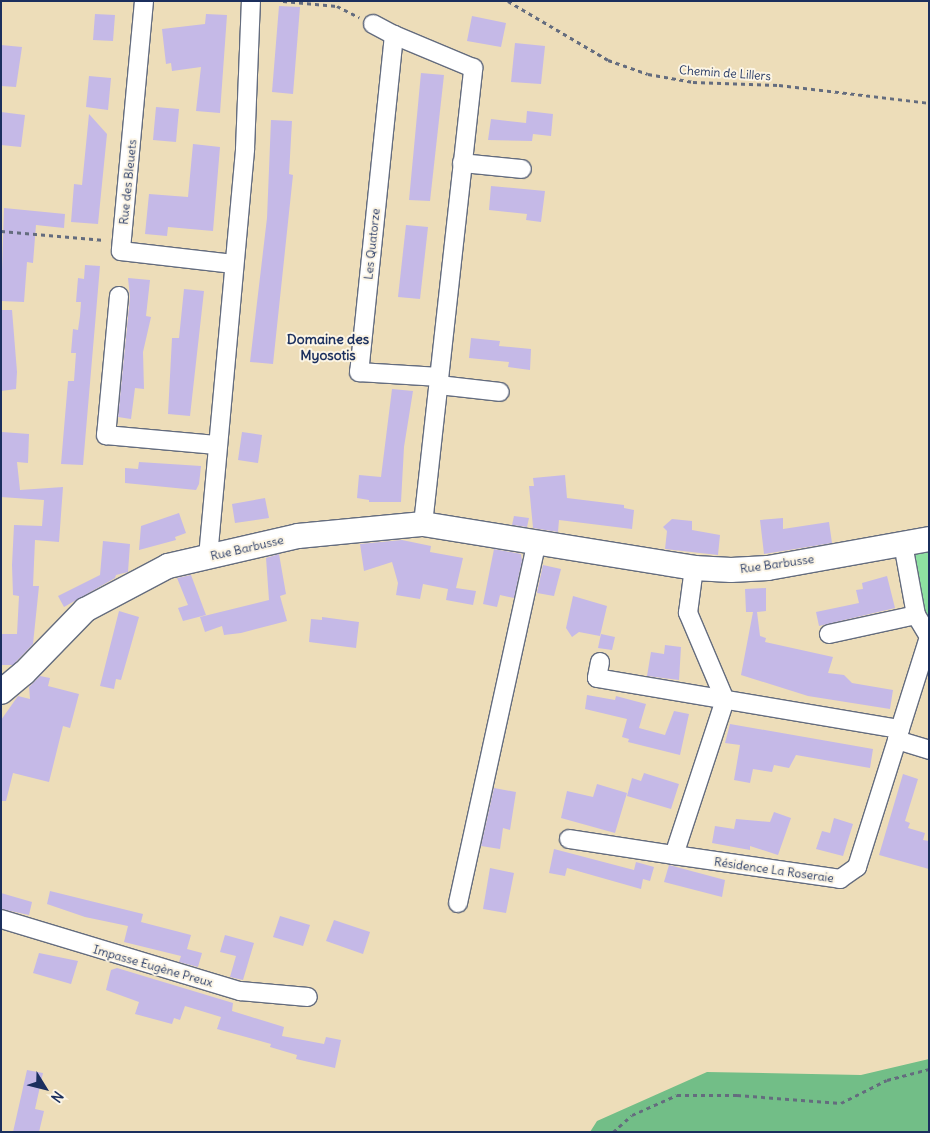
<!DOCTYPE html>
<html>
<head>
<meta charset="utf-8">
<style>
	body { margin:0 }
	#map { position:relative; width:930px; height:1133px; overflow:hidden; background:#edddb9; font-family:Delius,sans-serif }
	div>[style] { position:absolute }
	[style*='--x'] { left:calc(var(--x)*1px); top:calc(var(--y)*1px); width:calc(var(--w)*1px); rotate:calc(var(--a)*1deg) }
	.green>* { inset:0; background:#8ee0a1 }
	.forest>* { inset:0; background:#72be87 }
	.building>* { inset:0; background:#c5b9e7 }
	.path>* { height:3px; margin-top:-1.5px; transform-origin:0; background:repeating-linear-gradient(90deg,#646c7e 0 4px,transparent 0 8px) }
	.roads { filter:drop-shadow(1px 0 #646c7e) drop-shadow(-1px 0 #646c7e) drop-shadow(0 1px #646c7e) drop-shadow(0 -1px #646c7e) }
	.street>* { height:18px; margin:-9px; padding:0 9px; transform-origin:9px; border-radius:9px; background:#fff }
	.secondary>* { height:24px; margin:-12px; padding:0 12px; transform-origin:12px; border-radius:12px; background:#fff }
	span { translate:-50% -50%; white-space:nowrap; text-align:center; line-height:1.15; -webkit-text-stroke:4px #fcf5e5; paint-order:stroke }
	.street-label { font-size:12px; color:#1b2f5e }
	.neighbourhood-label { font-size:14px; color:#1b2f5e; font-weight:700 }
	.frame { position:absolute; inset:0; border:2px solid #1b2f5e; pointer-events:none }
	.north { position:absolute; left:20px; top:1063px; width:50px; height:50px; -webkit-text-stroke:4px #fcf5e5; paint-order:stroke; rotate:126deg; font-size:14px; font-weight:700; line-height:20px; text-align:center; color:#1b2f5e }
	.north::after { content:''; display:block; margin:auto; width:18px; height:22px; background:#1b2f5e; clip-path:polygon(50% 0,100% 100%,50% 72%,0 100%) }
</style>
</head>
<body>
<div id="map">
	<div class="green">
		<div style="clip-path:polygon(929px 545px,929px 623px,923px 618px,909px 549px)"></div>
	</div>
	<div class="forest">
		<div style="clip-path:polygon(929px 1059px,929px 1132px,590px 1132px,597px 1121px,707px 1072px,861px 1075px)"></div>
	</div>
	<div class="building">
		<div style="clip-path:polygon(279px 6px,300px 7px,293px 94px,272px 92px)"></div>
		<div style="clip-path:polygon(95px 14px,115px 15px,113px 41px,93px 40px)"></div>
		<div style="clip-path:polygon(206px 14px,227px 15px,220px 113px,196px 111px,201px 67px,172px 71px,171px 63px,166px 64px,162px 29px,205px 24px)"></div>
		<div style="clip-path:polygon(472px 16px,506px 23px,501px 47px,467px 41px)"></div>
		<div style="clip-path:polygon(515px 43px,545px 46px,541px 84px,511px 82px)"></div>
		<div style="clip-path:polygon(1px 45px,22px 47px,16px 87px,1px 86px)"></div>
		<div style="clip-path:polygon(421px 73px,444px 75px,430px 201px,409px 200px)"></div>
		<div style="clip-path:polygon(89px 76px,111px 78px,108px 110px,86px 107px)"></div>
		<div style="clip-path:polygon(156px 107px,179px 109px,176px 142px,153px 140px)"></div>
		<div style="clip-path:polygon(527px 111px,553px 114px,551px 136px,533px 134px,532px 141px,488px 140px,491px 119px,526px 123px)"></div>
		<div style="clip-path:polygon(1px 112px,25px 115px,21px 147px,1px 145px)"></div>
		<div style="clip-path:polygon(89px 114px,107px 134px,98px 224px,71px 222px,74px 184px,82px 185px)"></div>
		<div style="clip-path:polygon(271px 120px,292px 121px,289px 174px,293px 175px,273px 364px,250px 362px,267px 218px)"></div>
		<div style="clip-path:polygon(193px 144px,220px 147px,213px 231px,168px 227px,167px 236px,145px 234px,149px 194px,188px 197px)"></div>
		<div style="clip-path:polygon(491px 186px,545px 191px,541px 222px,526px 220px,527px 214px,489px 210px)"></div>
		<div style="clip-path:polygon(4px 208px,65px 214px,64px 228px,36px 225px,33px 263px,27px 262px,24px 302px,1px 301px)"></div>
		<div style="clip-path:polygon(406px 225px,428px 227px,420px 299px,398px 297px)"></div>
		<div style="clip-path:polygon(85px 265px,100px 266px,83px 465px,61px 464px,68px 381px,74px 381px,76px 353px,71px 353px,73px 329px,78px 330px,80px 316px,81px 302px,76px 302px,78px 278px,84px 279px)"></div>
		<div style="clip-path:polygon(128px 278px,150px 280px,146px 316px,151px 317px,143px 352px,144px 389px,135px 388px,131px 419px,118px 417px,130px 297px)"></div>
		<div style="clip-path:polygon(184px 289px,204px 291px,190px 416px,168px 414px,172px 338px,179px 338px)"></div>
		<div style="clip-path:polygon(1px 310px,12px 310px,17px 372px,16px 389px,1px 391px)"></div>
		<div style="clip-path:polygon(471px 338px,500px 341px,499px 346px,531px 349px,530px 370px,508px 367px,509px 362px,469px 358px)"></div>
		<div style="clip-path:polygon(392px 389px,413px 391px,404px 447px,401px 502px,369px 502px,369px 500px,357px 498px,359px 475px,381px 477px)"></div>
		<div style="clip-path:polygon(2px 432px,29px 434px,28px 463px,17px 462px,20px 490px,63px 487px,59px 542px,35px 540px,33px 586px,39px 586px,33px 644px,13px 665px,1px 665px,1px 634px,17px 634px,19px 596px,13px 595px,12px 565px,14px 525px,42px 526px,44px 500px,1px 497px)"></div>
		<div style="clip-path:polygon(242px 432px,262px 435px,258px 463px,238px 460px)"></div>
		<div style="clip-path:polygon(139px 462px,201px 466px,199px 484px,196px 490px,125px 483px,125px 468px,138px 469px)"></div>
		<div style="clip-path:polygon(565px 475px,567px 498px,624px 505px,624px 508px,634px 510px,632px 529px,559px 520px,558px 532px,533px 528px,529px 486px,534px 486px,533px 478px)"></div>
		<div style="clip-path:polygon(265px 498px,269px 518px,235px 523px,232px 504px)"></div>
		<div style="clip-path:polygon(179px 513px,186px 533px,175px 537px,176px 540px,139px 550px,141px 526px)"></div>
		<div style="clip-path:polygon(514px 516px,529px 518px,527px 527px,512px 525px)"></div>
		<div style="clip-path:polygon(783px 518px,783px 529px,829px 522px,832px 543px,764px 554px,760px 520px)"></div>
		<div style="clip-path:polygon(672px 519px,692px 521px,692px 530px,720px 535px,718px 555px,665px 549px,667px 531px,663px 527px)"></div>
		<div style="clip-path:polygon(402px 540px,431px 546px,430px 552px,463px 558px,456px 588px,476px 591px,473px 605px,446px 600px,448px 589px,423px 584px,420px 599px,396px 595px,398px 583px,392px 562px,364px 571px,360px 544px)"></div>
		<div style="clip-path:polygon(103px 541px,130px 544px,128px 572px,116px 575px,115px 578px,64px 607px,58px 596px,100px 575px)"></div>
		<div style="clip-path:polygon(494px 549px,521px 554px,522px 561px,514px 598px,500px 595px,497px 607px,483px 604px)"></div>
		<div style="clip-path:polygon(279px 554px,286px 594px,280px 596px,287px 621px,241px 633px,224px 635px,222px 626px,205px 632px,200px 617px,269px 600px,266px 558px)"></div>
		<div style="clip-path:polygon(543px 565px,561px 569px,554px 596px,537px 593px)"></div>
		<div style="clip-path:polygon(191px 575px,206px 615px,183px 621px,178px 608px,188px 605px,177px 578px)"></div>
		<div style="clip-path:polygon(887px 576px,895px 608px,819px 626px,816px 612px,859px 603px,856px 590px,863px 589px,862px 583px)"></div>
		<div style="clip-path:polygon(766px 588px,766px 611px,757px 612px,760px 636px,766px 638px,765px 642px,833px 657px,828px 673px,844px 675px,852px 683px,893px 690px,890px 709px,808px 696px,741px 675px,753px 612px,746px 612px,745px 589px)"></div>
		<div style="clip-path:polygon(573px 596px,607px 606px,600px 636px,579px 632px,572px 637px,566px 628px)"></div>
		<div style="clip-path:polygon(119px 611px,139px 617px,121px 680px,116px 679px,114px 689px,100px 686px)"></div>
		<div style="clip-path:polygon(322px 617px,359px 622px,356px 648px,309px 642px,311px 619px,322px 620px)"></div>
		<div style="clip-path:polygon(601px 634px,615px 637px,612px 650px,598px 648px)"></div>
		<div style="clip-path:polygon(665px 645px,681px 647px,679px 680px,647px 676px,651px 652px,664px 654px)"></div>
		<div style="clip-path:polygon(40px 676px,50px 678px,48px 686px,79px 694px,70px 728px,63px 726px,49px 782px,13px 773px,6px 801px,1px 801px,1px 720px,18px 696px,30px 699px,29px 687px)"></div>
		<div style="clip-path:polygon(587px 695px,615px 700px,616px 696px,646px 704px,639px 728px,665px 735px,674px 711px,689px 714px,680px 755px,628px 742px,629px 739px,622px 737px,627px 719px,585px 709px)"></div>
		<div style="clip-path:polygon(730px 724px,873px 749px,870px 768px,796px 755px,789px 768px,774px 765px,772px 772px,753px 769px,750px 783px,734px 780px,740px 745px,725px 743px)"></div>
		<div style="clip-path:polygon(644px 773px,679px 784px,671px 809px,627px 796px,632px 778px,641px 781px)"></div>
		<div style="clip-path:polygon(903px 774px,918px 779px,905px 821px,910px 823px,908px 828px,925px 833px,923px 840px,929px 841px,929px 869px,879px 855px)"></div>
		<div style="clip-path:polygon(597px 784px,627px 793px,615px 833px,561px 818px,567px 791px,593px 797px)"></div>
		<div style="clip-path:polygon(494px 788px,516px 792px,510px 830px,503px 828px,500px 849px,481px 846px)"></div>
		<div style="clip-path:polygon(774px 812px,791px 818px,778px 855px,750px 846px,750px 850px,712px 843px,715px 826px,734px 829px,736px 819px,770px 822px)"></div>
		<div style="clip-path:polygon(834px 818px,853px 824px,843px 856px,816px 849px,822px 831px,830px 833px)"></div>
		<div style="clip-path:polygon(554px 849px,634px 870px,636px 862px,654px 867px,650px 881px,643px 879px,641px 889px,567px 868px,565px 876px,549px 873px)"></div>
		<div style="clip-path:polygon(669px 865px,725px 880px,722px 897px,664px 882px)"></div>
		<div style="clip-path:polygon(490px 868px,514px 873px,506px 913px,483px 909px)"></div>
		<div style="clip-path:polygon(50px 891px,143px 914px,141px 922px,191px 935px,187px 949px,202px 953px,198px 967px,179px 962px,181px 956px,124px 942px,128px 926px,85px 917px,47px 904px)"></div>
		<div style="clip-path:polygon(1px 893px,32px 902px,29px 915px,1px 909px)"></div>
		<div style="clip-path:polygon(280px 916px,310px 925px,303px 946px,273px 937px)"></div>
		<div style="clip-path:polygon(334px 920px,370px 932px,363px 954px,326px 941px)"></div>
		<div style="clip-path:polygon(225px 935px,254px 943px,243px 980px,230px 977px,236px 956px,220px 952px)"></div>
		<div style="clip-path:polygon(39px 953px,78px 961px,71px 984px,33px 973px)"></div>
		<div style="clip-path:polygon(117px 968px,233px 1003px,232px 1011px,284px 1027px,282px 1036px,324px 1044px,326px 1037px,341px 1040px,335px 1068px,296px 1059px,297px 1055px,270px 1047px,271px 1044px,217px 1029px,221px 1017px,185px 1006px,180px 1020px,174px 1018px,172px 1024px,135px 1014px,139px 1002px,106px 990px,111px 970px)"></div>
		<div style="clip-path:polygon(27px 1070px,43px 1073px,35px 1109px,44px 1111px,39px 1132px,13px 1132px)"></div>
	</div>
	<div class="path">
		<div style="--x:283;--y:1;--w:54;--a:5.3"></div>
		<div style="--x:337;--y:6;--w:25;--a:27"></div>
		<div style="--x:508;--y:1;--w:116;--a:30.5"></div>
		<div style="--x:608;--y:60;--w:42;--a:19.3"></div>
		<div style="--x:648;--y:74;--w:46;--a:10.1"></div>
		<div style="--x:693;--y:82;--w:86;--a:2"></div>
		<div style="--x:779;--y:85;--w:151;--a:6.8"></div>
		<div style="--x:1;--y:231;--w:104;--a:4.9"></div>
		<div style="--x:613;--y:1132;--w:25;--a:-42"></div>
		<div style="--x:632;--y:1115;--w:49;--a:-24"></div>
		<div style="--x:677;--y:1095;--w:60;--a:0"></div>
		<div style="--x:737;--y:1095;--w:104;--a:4.4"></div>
		<div style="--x:841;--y:1103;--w:51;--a:-26.6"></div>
		<div style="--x:887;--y:1080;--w:43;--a:-14.7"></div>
	</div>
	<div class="roads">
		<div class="street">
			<div style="--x:144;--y:1;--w:251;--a:95.3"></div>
			<div style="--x:121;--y:251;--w:113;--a:6.6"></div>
			<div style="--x:373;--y:24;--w:24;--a:28"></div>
			<div style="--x:462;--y:163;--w:60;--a:5.7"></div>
			<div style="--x:119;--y:296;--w:140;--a:95.3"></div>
			<div style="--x:106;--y:435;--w:110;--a:5.2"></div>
			<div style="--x:439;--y:385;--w:61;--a:6.5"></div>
			<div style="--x:423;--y:524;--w:459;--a:-83.7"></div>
			<div style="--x:473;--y:68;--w:86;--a:-157.3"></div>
			<div style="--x:394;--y:35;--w:339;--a:95.9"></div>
			<div style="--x:359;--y:372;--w:80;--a:3.6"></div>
			<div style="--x:903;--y:544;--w:72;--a:79.6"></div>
			<div style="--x:916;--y:615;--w:26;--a:59"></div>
			<div style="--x:208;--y:557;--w:410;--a:-84.8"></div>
			<div style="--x:245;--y:149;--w:148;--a:-87.7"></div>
			<div style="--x:829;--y:634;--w:89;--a:-12.3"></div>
			<div style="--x:600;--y:662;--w:16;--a:101"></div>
			<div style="--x:597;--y:678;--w:307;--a:9.6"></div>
			<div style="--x:900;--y:729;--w:11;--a:105"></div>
			<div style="--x:900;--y:729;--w:96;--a:-72.5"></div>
			<div style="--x:569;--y:839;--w:106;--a:8.7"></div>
			<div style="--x:674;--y:855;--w:163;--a:-71.8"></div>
			<div style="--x:725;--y:700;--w:95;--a:-113"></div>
			<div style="--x:688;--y:613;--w:45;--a:-82.4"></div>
			<div style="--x:674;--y:855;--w:168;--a:8.2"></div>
			<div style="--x:840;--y:879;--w:21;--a:-35"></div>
			<div style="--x:857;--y:867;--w:133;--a:-72.5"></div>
			<div style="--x:897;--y:740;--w:34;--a:17"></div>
			<div style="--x:458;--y:903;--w:370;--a:-77.7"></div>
			<div style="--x:1;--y:919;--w:250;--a:16.8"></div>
			<div style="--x:240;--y:991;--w:68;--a:5"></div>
		</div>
		<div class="secondary">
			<div style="--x:1;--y:692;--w:30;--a:-40"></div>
			<div style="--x:24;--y:673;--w:88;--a:-45.9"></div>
			<div style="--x:85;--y:610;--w:94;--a:-27.9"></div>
			<div style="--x:168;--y:566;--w:133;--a:-13"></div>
			<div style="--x:298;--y:536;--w:126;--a:-5.5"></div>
			<div style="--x:423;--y:524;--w:275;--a:9.2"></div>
			<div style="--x:694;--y:568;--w:37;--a:3"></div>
			<div style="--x:731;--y:570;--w:37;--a:-3"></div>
			<div style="--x:768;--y:568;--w:164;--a:-10.2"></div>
		</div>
	</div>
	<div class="street-label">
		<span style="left:725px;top:73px;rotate:4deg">Chemin de Lillers</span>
		<span style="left:128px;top:182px;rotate:-84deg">Rue des Bleuets</span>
		<span style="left:372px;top:244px;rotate:-84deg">Les Quatorze</span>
		<span style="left:247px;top:548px;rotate:-13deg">Rue Barbusse</span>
		<span style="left:777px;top:564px;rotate:-8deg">Rue Barbusse</span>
		<span style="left:774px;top:870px;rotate:8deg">Résidence La Roseraie</span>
		<span style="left:153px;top:966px;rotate:16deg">Impasse Eugène Preux</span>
	</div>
	<div class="neighbourhood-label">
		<span style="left:328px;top:347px">Domaine des<br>Myosotis</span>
	</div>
	<div class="frame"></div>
	<div class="north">N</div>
</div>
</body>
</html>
